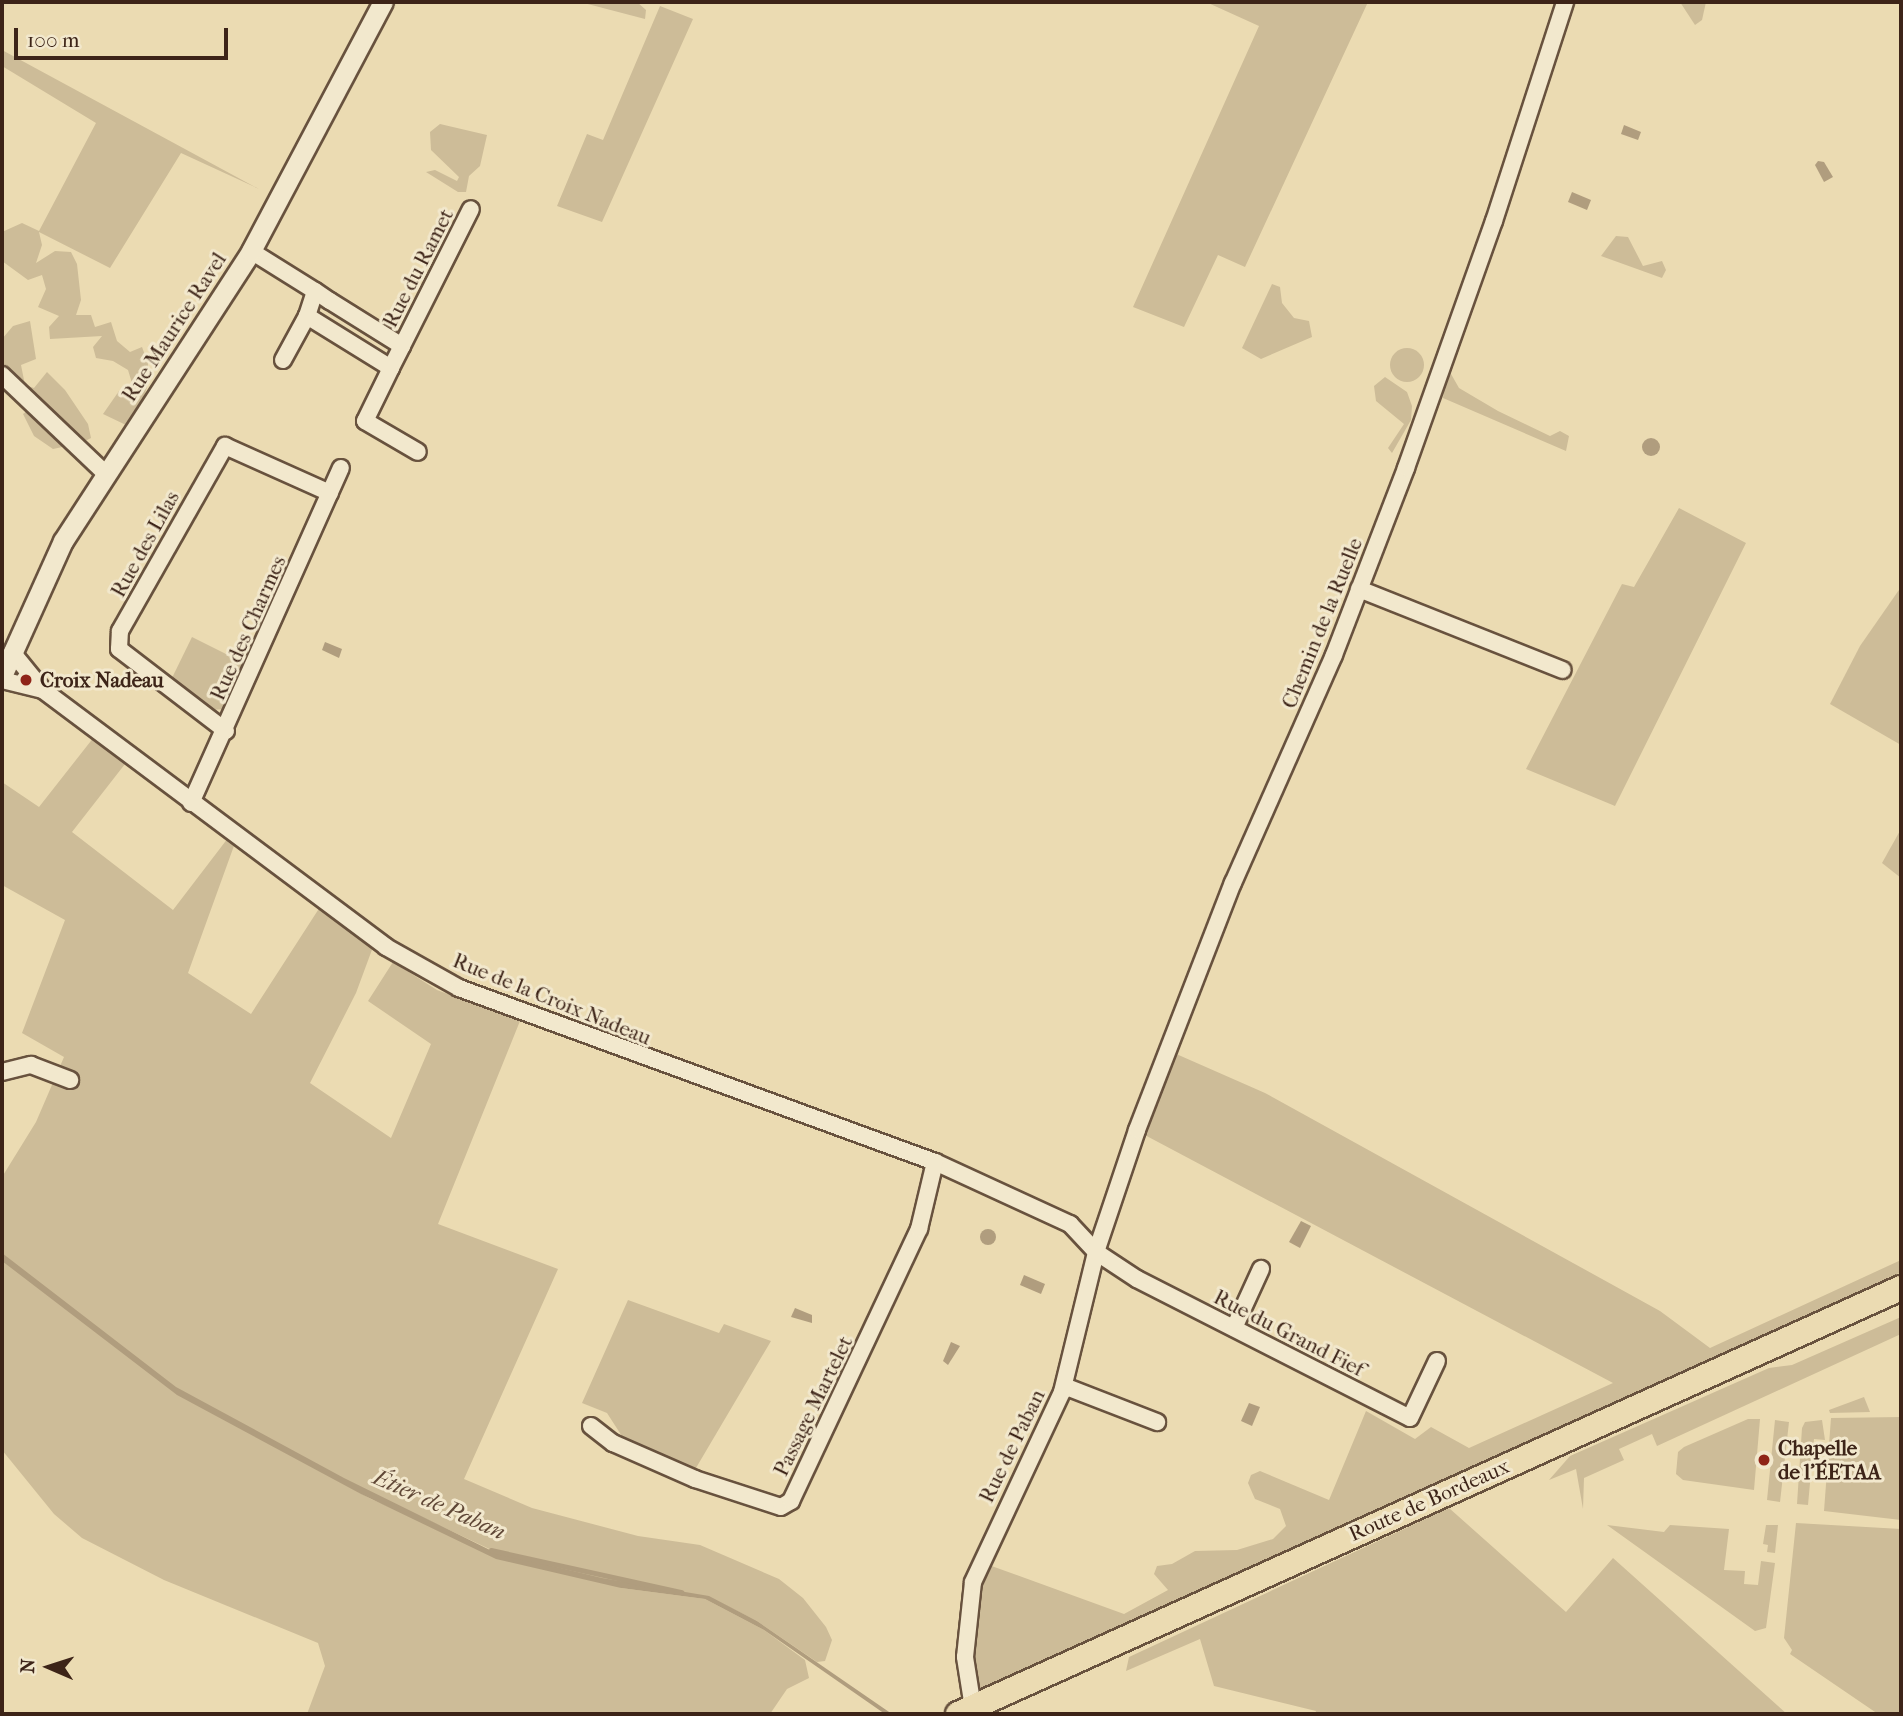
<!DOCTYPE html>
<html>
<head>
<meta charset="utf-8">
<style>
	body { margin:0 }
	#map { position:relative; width:1903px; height:1716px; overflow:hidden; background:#ebdbb2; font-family:"IM FELL French Canon",serif }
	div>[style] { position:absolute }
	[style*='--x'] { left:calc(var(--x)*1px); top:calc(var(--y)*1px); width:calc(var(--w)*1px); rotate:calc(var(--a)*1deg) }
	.green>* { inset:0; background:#cdbc98 }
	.round { border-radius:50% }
	.water>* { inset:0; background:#b09d7e }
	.stream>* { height:4.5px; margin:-2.25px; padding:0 2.25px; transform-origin:2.25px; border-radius:2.25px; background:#b09d7e }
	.roads { filter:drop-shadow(2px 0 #68523e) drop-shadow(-2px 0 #68523e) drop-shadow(0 2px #68523e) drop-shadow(0 -2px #68523e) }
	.minor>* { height:16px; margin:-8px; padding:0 8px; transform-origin:8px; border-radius:8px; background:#f2e8cd }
	.tertiary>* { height:19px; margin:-9.5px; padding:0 9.5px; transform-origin:9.5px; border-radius:9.5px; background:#f2e8cd }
	.primary>* { height:24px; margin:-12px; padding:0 12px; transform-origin:12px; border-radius:12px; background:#ebdbb2 }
	.dots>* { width:19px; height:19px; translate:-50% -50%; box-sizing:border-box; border:4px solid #f2e8cd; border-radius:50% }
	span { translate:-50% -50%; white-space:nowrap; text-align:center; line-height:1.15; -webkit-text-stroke:6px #f2e8cd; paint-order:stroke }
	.street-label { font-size:21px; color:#3d2418 }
	.poi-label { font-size:21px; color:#3d2418; font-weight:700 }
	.left { translate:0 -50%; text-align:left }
	.water-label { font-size:23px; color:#604837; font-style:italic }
	.frame { position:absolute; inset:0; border:4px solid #3d2418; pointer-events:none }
	.north { position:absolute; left:14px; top:1632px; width:70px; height:70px; -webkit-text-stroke:5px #f2e8cd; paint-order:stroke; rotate:273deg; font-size:19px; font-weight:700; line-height:28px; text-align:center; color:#3d2418 }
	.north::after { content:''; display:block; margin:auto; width:24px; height:32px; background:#3d2418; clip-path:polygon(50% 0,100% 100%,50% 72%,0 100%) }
	.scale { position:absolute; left:14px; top:28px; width:214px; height:32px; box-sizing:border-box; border:4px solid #3d2418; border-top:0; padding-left:9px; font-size:21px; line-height:24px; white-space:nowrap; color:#3d2418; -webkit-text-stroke:5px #f2e8cd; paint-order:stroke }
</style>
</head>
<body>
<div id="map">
	<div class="green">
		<div style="clip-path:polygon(580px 2px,637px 2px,646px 10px,645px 19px)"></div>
		<div style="clip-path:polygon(1206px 2px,1368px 2px,1245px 267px,1218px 255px,1184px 327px,1133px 307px,1259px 26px)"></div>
		<div style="clip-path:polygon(1680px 2px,1706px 2px,1702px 20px,1695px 25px)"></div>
		<div style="clip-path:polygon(660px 6px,693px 19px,602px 222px,557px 206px,587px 134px,603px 140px)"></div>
		<div style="clip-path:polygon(2px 50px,259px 189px,181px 153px,110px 268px,39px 232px,42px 245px,36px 263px,55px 251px,71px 252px,77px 264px,81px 300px,76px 315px,91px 315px,95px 327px,111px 322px,117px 341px,130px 352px,142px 347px,148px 363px,147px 387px,137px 419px,126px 425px,103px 414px,119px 391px,135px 393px,128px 370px,113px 361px,96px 358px,93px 347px,102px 336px,50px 339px,49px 327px,59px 316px,38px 307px,46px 289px,42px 275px,28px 280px,2px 261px,2px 232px,22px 223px,39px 231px,96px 123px,2px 66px)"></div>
		<div style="clip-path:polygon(440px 124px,487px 135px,480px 166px,469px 176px,466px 192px,458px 192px,426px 172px,435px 170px,457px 181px,459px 177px,431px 150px,430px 132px)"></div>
		<div style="clip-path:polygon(1616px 236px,1628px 237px,1643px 266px,1662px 261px,1666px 270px,1662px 278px,1601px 256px)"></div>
		<div style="clip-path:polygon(1272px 284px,1280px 287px,1282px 303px,1294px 318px,1309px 321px,1312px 337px,1261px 359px,1242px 348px)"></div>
		<div style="clip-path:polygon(30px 321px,36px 359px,21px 365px,25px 385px,34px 388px,47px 372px,65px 390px,88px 424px,91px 438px,81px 443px,53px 449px,34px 436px,23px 414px,30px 409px,2px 381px,2px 339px,13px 326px)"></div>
		<div class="round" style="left:1390px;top:348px;width:34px;height:34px"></div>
		<div style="clip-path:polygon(1451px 374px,1459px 388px,1498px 411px,1550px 436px,1560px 431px,1569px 436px,1566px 451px,1443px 398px,1446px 378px)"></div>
		<div style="clip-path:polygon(1385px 377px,1407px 392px,1412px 406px,1411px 420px,1392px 453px,1388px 448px,1404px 424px,1376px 401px,1374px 386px)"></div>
		<div style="clip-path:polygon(1679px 508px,1746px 543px,1615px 806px,1526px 769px,1622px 584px,1634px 587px)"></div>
		<div style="clip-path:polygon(1901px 587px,1901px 745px,1830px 704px,1860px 646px)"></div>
		<div style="clip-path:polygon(192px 637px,248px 665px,226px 709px,209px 710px,170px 682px)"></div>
		<div style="clip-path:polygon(evenodd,94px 737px,125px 764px,72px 832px,173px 910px,228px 838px,235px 843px,188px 973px,251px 1014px,320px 907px,373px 947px,356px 993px,310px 1083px,391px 1138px,431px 1044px,368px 1001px,393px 962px,437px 990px,520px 1021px,438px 1224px,558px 1269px,464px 1479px,532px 1508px,638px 1536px,700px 1545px,779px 1579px,803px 1598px,826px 1627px,832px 1640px,825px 1661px,817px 1662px,757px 1621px,709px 1597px,616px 1581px,621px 1588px,705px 1599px,764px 1630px,805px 1660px,809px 1678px,787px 1689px,770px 1714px,307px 1714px,325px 1666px,318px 1643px,164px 1580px,82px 1538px,54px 1514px,2px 1450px,2px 1177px,36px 1122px,64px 1057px,22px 1033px,65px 920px,2px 885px,2px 782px,39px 807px,94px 737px,297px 1458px,519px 1563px,371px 1499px,297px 1458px)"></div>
		<div style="clip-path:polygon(1901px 829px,1901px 878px,1882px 863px)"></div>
		<div style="clip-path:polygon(1174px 1053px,1265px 1093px,1660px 1311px,1710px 1348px,1901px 1260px,1901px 1272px,1042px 1669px,1015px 1673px,979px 1692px,973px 1665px,973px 1605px,986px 1564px,1124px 1614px,1168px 1590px,1154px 1574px,1157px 1566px,1172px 1564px,1195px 1551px,1237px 1550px,1273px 1539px,1286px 1526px,1280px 1509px,1255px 1499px,1248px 1483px,1251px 1475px,1260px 1471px,1329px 1500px,1366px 1411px,1415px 1439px,1431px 1427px,1469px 1448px,1613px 1383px,1141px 1133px)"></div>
		<div style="clip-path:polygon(628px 1300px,719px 1333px,724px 1324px,771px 1341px,693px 1473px,627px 1444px,607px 1413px,582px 1403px)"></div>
		<div style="clip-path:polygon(1901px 1317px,1901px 1334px,1657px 1446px,1652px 1434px,1619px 1449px,1624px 1460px,1584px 1478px,1583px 1509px,1576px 1469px,1549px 1480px,1570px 1456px,1769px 1368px,1792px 1365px)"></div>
		<div style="clip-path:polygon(1864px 1397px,1870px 1412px,1830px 1413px,1829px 1410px)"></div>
		<div style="clip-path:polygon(1901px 1417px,1901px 1520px,1824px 1511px,1831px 1418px)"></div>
		<div style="clip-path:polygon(1748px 1419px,1760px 1419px,1754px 1490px,1683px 1480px,1676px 1474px,1678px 1452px,1684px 1447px)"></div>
		<div style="clip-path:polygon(1775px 1420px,1789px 1422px,1780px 1502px,1767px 1500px)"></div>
		<div style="clip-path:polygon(1822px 1420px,1825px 1440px,1814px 1439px,1808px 1505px,1797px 1504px,1802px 1428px,1805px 1422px)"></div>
		<div style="clip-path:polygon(1449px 1508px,1566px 1612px,1613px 1558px,1787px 1714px,1315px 1714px,1316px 1711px,1214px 1686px,1200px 1639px,1126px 1671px,1129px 1657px)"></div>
		<div style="clip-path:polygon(1796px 1523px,1901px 1529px,1901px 1714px,1878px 1714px,1790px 1654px,1792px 1650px,1784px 1638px)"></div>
		<div style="clip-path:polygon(1607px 1525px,1664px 1532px,1670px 1525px,1729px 1529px,1724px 1570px,1745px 1571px,1744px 1584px,1758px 1585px,1761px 1561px,1775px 1563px,1766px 1628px,1755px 1631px)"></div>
		<div style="clip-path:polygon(1766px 1525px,1778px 1525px,1775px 1553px,1767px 1552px,1768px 1545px,1763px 1544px)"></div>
	</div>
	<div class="water">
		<div style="clip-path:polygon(1624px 125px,1641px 132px,1638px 140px,1621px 134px)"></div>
		<div style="clip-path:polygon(1818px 161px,1824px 162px,1833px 177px,1824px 182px,1815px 165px)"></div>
		<div style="clip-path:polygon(1572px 192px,1591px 200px,1587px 210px,1568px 202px)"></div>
		<div class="round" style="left:1642px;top:438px;width:18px;height:18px"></div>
		<div style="clip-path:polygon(325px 642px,342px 649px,339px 658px,322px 650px)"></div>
		<div style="clip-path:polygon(1301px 1221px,1311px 1226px,1300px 1248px,1289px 1242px)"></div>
		<div class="round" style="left:980px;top:1229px;width:16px;height:16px"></div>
		<div style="clip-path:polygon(2px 1253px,176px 1387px,344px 1478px,494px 1552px,602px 1578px,709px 1596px,757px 1621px,892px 1714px,885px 1714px,764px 1630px,705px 1599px,621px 1588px,496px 1559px,361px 1494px,177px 1395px,2px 1261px)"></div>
		<div style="clip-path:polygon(1024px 1275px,1045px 1284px,1041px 1294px,1020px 1285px)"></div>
		<div style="clip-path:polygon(795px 1308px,812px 1315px,812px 1323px,791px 1317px)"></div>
		<div style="clip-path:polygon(951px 1342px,960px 1346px,948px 1365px,943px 1361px)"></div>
		<div style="clip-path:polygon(1249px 1403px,1260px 1407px,1252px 1426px,1241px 1421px)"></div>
	</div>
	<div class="stream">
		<div style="--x:491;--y:1550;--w:195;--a:12.5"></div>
	</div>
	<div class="roads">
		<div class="minor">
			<div style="--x:251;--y:251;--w:75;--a:32"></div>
			<div style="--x:315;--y:291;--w:18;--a:34"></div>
			<div style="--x:330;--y:301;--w:85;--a:32"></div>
			<div style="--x:402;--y:346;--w:25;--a:117"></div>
			<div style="--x:391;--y:368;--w:99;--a:-148.2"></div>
			<div style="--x:307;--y:316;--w:26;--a:-72"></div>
			<div style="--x:402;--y:346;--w:153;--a:-63.3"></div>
			<div style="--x:283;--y:360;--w:50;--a:-61.4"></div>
			<div style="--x:391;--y:368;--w:59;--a:116.1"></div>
			<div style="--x:365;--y:421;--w:61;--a:30.3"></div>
			<div style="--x:2;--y:375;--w:141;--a:43.6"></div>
			<div style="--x:1359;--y:589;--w:219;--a:21.7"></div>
			<div style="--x:2;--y:680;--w:42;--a:13.7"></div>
			<div style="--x:43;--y:690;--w:49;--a:-129.2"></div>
			<div style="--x:43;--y:690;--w:429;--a:36.8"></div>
			<div style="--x:386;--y:947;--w:84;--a:29.3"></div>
			<div style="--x:459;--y:988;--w:507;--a:20.08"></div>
			<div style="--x:935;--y:1162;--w:149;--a:24.7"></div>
			<div style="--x:1070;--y:1224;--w:38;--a:47"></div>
			<div style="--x:1096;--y:1252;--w:49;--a:33.4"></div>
			<div style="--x:1137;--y:1279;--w:306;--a:27"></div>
			<div style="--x:1410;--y:1418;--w:63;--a:-64.7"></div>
			<div style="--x:226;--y:731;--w:135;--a:-142.5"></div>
			<div style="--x:119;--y:649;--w:18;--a:-87"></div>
			<div style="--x:120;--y:631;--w:213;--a:-60.4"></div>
			<div style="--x:225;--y:446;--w:115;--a:24.1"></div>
			<div style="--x:191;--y:803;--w:367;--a:-65.9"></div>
			<div style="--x:2;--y:1072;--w:30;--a:-14"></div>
			<div style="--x:31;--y:1065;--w:42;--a:21"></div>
			<div style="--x:1234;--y:1328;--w:65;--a:-65.4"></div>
			<div style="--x:1064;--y:1386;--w:100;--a:21.2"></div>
			<div style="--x:591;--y:1426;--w:28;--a:38"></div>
			<div style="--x:613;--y:1443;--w:90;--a:23.7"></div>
			<div style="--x:695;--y:1479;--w:90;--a:18"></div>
			<div style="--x:781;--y:1507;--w:12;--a:-31"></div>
			<div style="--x:791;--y:1501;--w:301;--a:-64.8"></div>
			<div style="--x:919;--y:1229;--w:69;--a:-76.6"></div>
			<div style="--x:974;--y:1714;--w:58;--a:-99"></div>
			<div style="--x:965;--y:1657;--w:75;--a:-83.9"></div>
			<div style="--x:973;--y:1582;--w:210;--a:-64.9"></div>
			<div style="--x:1062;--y:1392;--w:144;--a:-76.3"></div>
			<div style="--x:1096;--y:1252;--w:129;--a:-71.4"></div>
			<div style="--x:1137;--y:1130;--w:265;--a:-68.8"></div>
			<div style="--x:1233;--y:883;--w:249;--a:-66.1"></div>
			<div style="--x:1334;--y:655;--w:200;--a:-68.9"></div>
			<div style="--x:1406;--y:468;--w:262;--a:-70.4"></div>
			<div style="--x:1494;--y:221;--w:230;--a:-72"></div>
		</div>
		<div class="tertiary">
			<div style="--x:2;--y:676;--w:148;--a:-65.7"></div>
			<div style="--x:63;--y:541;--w:346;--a:-57"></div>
			<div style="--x:251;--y:251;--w:282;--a:-62.1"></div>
		</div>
		<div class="primary">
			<div style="--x:958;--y:1714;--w:1035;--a:-24.31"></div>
		</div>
	</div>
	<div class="dots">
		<div style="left:26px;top:680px;background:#8f2418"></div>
		<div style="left:1764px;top:1460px;background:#8f2418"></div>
	</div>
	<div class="street-label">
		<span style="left:418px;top:268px;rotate:-63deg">Rue du Ramet</span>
		<span style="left:174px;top:327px;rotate:-57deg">Rue Maurice Ravel</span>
		<span style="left:145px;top:544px;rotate:-61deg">Rue des Lilas</span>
		<span style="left:1322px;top:623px;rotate:-68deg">Chemin de la Ruelle</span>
		<span style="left:248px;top:628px;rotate:-66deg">Rue des Charmes</span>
		<span style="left:552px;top:999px;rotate:22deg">Rue de la Croix Nadeau</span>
		<span style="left:1289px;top:1333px;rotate:27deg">Rue du Grand Fief</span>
		<span style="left:813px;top:1406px;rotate:-64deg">Passage Martelet</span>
		<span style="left:1012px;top:1446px;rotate:-64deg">Rue de Paban</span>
		<span style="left:1429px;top:1500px;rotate:-24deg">Route de Bordeaux</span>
	</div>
	<div class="poi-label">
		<span class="left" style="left:40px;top:680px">Croix Nadeau</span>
		<span class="left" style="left:1778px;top:1460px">Chapelle<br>de l'ÉETAA</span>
	</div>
	<div class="water-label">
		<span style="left:439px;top:1505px;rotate:24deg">Étier de Paban</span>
	</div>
	<div class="frame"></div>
	<div class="north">N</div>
	<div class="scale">100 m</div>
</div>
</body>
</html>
